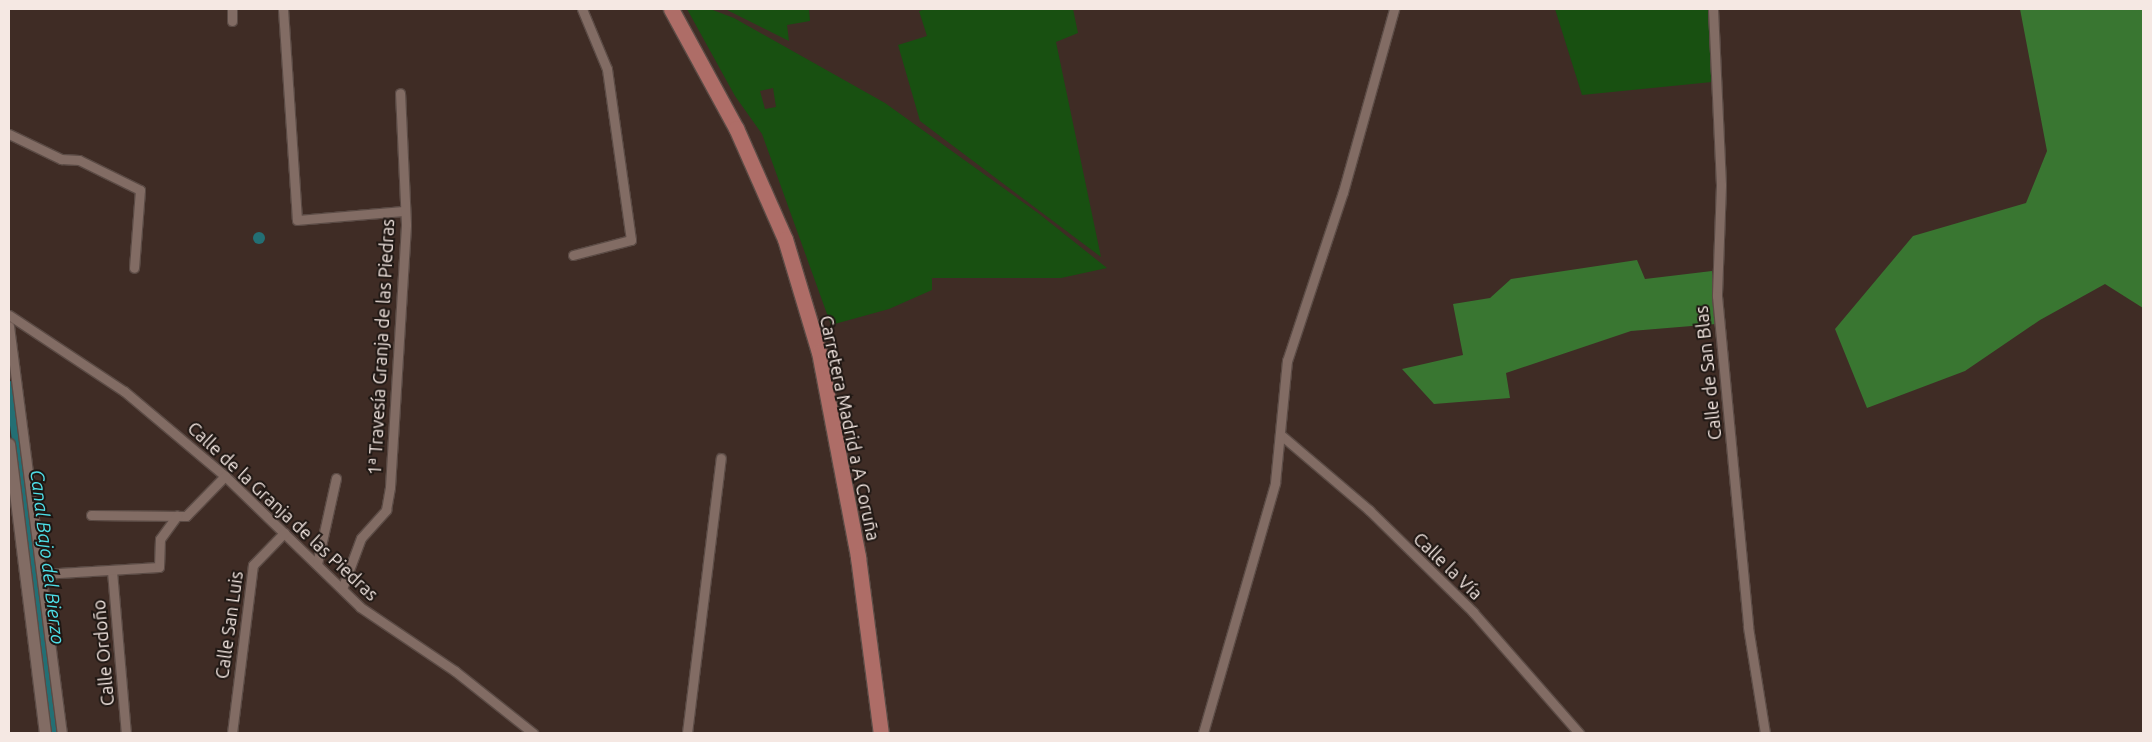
<!DOCTYPE html>
<html>
<head>
<meta charset="utf-8">
<style>
	body { margin:0 }
	#map { position:relative; width:2152px; height:742px; overflow:hidden; background:#3f2c25; font-family:Ubuntu,sans-serif }
	div>[style] { position:absolute }
	[style*='--x'] { left:calc(var(--x)*1px); top:calc(var(--y)*1px); width:calc(var(--w)*1px); rotate:calc(var(--a)*1deg) }
	.green>* { inset:0; background:#185011 }
	.forest>* { inset:0; background:#397631 }
	.water>* { inset:0; background:#236f74 }
	.round { border-radius:50% }
	.canal>* { height:9px; margin:-4.5px; padding:0 4.5px; transform-origin:4.5px; border-radius:4.5px; background:#236f74 }
	.roads { filter:drop-shadow(1px 0 #5b4b45) drop-shadow(-1px 0 #5b4b45) drop-shadow(0 1px #5b4b45) drop-shadow(0 -1px #5b4b45) }
	.minor>* { height:9px; margin:-4.5px; padding:0 4.5px; transform-origin:4.5px; border-radius:4.5px; background:#826c64 }
	.tertiary>* { height:11px; margin:-5.5px; padding:0 5.5px; transform-origin:5.5px; border-radius:5.5px; background:#826c64 }
	.trunk>* { height:15px; margin:-7.5px; padding:0 7.5px; transform-origin:7.5px; border-radius:7.5px; background:#ae6d67 }
	span { translate:-50% -50%; white-space:nowrap; text-align:center; line-height:1.15; -webkit-text-stroke:4px #1f1713; paint-order:stroke }
	.street-label { font-size:18px; color:#f5e8e3 }
	.water-label { font-size:19px; color:#4edee7; font-style:italic }
	.frame { position:absolute; inset:0; border:10px solid #f5e8e3; pointer-events:none }
</style>
</head>
<body>
<div id="map">
	<div class="green">
		<div style="clip-path:polygon(evenodd,687px 9px,710px 9px,734px 18px,885px 103px,1038px 213px,1107px 268px,1061px 278px,932px 278px,932px 290px,889px 309px,831px 325px,762px 134px,735px 96px,687px 9px,773px 88px,776px 107px,765px 109px,760px 91px,773px 88px)"></div>
		<div style="clip-path:polygon(725px 9px,809px 9px,810px 21px,787px 25px,789px 41px)"></div>
		<div style="clip-path:polygon(926px 9px,1073px 9px,1078px 33px,1056px 42px,1101px 257px,920px 121px,898px 45px,927px 36px,919px 11px)"></div>
		<div style="clip-path:polygon(1555px 9px,1710px 9px,1712px 82px,1582px 95px)"></div>
	</div>
	<div class="forest">
		<div style="clip-path:polygon(2020px 9px,2143px 9px,2143px 308px,2105px 284px,2040px 320px,1965px 371px,1867px 408px,1835px 329px,1913px 236px,2026px 203px,2047px 151px)"></div>
		<div style="clip-path:polygon(1637px 260px,1645px 279px,1712px 271px,1716px 324px,1631px 331px,1506px 373px,1510px 398px,1434px 404px,1402px 369px,1463px 355px,1453px 304px,1490px 298px,1511px 279px)"></div>
	</div>
	<div class="water">
		<div class="round" style="left:253px;top:232px;width:12px;height:12px"></div>
	</div>
	<div class="canal">
		<div style="--x:9;--y:385;--w:351;--a:82.8"></div>
	</div>
	<div class="roads">
		<div class="minor">
			<div style="--x:283;--y:9;--w:211;--a:86.2"></div>
			<div style="--x:297;--y:220;--w:108;--a:-4.8"></div>
			<div style="--x:1713;--y:9;--w:176;--a:87.4"></div>
			<div style="--x:1721;--y:185;--w:111;--a:92.1"></div>
			<div style="--x:1717;--y:296;--w:332;--a:84.6"></div>
			<div style="--x:1748;--y:627;--w:107;--a:80.9"></div>
			<div style="--x:232;--y:21;--w:12;--a:-90"></div>
			<div style="--x:9;--y:134;--w:58;--a:25.7"></div>
			<div style="--x:61;--y:159;--w:18;--a:3"></div>
			<div style="--x:79;--y:160;--w:68;--a:26.2"></div>
			<div style="--x:140;--y:190;--w:78;--a:94.4"></div>
			<div style="--x:573;--y:255;--w:60;--a:-14.5"></div>
			<div style="--x:631;--y:240;--w:173;--a:-98"></div>
			<div style="--x:607;--y:69;--w:65;--a:-112.6"></div>
			<div style="--x:9;--y:315;--w:138;--a:33.5"></div>
			<div style="--x:124;--y:391;--w:132;--a:40.1"></div>
			<div style="--x:225;--y:476;--w:188;--a:44.1"></div>
			<div style="--x:360;--y:607;--w:115;--a:34"></div>
			<div style="--x:455;--y:671;--w:100;--a:38.5"></div>
			<div style="--x:9;--y:326;--w:410;--a:82.6"></div>
			<div style="--x:1281;--y:435;--w:116;--a:40.4"></div>
			<div style="--x:1369;--y:510;--w:146;--a:44.4"></div>
			<div style="--x:1473;--y:612;--w:161;--a:48.8"></div>
			<div style="--x:91;--y:515;--w:95;--a:0.6"></div>
			<div style="--x:186;--y:516;--w:56;--a:-45.7"></div>
			<div style="--x:317;--y:564;--w:88;--a:-77.5"></div>
			<div style="--x:112;--y:571;--w:163;--a:85.1"></div>
			<div style="--x:42;--y:574;--w:117;--a:-3.4"></div>
			<div style="--x:159;--y:567;--w:28;--a:-88"></div>
			<div style="--x:160;--y:539;--w:29;--a:-54"></div>
			<div style="--x:342;--y:589;--w:54;--a:-69.6"></div>
			<div style="--x:361;--y:538;--w:38;--a:-48"></div>
			<div style="--x:386;--y:510;--w:23;--a:-80"></div>
			<div style="--x:390;--y:487;--w:263;--a:-86.5"></div>
			<div style="--x:406;--y:224;--w:131;--a:-92.6"></div>
			<div style="--x:232;--y:733;--w:169;--a:-82.9"></div>
			<div style="--x:253;--y:565;--w:45;--a:-45.9"></div>
			<div style="--x:687;--y:733;--w:277;--a:-83"></div>
			<div style="--x:1203;--y:733;--w:260;--a:-73.9"></div>
			<div style="--x:1275;--y:483;--w:123;--a:-84.4"></div>
			<div style="--x:1287;--y:361;--w:178;--a:-71.7"></div>
			<div style="--x:1343;--y:192;--w:190;--a:-74.4"></div>
		</div>
		<div class="tertiary">
			<div style="--x:9;--y:444;--w:291;--a:82.9"></div>
		</div>
		<div class="trunk">
			<div style="--x:671;--y:9;--w:136;--a:61.4"></div>
			<div style="--x:736;--y:128;--w:121;--a:66.2"></div>
			<div style="--x:785;--y:239;--w:118;--a:73.3"></div>
			<div style="--x:819;--y:352;--w:209;--a:79.2"></div>
			<div style="--x:858;--y:557;--w:177;--a:82.6"></div>
		</div>
	</div>
	<div class="street-label">
		<span style="left:381px;top:347px;rotate:-87deg">1ª Travesía Granja de las Piedras</span>
		<span style="left:1708px;top:373px;rotate:-96deg">Calle de San Blas</span>
		<span style="left:850px;top:428px;rotate:78deg">Carretera Madrid a A Coruña</span>
		<span style="left:283px;top:511px;rotate:43deg">Calle de la Granja de las Piedras</span>
		<span style="left:1448px;top:566px;rotate:44deg">Calle la Vía</span>
		<span style="left:229px;top:625px;rotate:-82deg">Calle San Luis</span>
		<span style="left:103px;top:653px;rotate:-95deg">Calle Ordoño</span>
	</div>
	<div class="water-label">
		<span style="left:47px;top:557px;rotate:83deg">Canal Bajo del Bierzo</span>
	</div>
	<div class="frame"></div>
</div>
</body>
</html>
